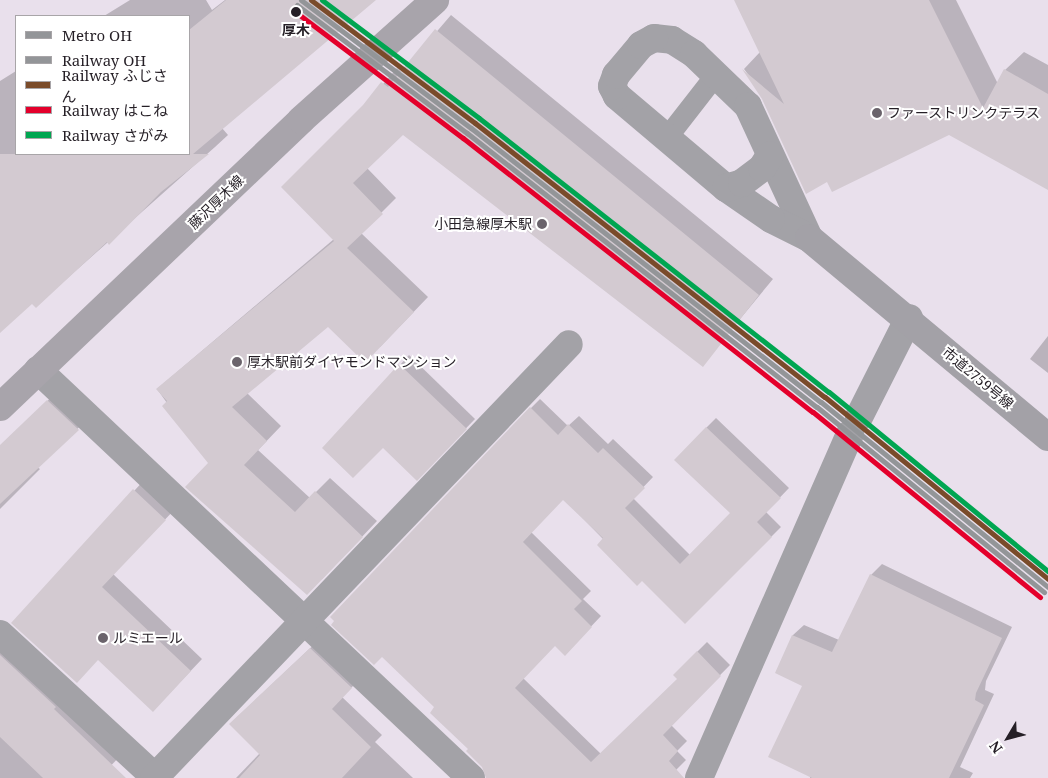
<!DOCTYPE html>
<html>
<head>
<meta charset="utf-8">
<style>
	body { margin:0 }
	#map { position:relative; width:1048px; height:778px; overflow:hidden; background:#e9e0ec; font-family:"Noto Serif","Noto Sans JP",serif }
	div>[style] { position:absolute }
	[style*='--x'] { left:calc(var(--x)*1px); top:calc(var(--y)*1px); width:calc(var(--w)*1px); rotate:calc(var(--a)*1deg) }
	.shadow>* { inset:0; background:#0003 }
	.building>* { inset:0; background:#d3cad1 }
	.lane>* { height:21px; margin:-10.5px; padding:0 10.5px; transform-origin:10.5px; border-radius:10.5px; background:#a3a2a7 }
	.street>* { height:28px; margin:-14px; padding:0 14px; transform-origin:14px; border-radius:14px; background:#a3a2a7 }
	.secondary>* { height:28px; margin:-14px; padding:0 14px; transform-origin:14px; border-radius:14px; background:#a3a1a7 }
	.primary>* { height:28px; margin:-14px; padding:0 14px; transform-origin:14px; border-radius:14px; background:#a8a4ab }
	.rail-1>* { height:5px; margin:-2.5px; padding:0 2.5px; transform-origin:2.5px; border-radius:2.5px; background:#939598 }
	.rail-2>* { height:5px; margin:-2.5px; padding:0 2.5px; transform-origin:2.5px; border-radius:2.5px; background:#7a4b2a }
	.rail-3>* { height:5px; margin:-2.5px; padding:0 2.5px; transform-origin:2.5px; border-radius:2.5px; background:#e4002b }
	.rail-4>* { height:5px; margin:-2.5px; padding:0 2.5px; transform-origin:2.5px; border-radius:2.5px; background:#00a651 }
	.metro-1>* { height:5px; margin:-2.5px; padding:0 2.5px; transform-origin:2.5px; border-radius:2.5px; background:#939598 }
	.dots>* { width:14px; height:14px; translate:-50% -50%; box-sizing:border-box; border:2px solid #fff; border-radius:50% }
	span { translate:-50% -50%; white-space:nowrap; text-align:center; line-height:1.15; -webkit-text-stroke:4px #fff; paint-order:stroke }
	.stop-label { font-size:14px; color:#251f26; font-weight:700 }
	.poi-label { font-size:14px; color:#251f26 }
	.left { translate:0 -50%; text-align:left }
	.right { translate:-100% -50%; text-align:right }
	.street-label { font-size:14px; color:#251f26 }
	.legend { position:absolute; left:15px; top:15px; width:175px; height:140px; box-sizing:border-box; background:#fff; border:1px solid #a8a5a8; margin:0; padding:6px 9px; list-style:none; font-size:15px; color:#251f26 }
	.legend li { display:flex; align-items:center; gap:10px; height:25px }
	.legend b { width:25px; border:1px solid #a8a5a8 }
	.north { position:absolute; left:983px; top:713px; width:50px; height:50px; -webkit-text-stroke:4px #fff; paint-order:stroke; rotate:233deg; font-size:14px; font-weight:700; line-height:20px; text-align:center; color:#251f26 }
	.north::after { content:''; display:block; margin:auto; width:18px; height:22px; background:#251f26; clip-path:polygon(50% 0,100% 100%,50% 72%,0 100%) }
</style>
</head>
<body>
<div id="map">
	<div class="shadow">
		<div style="clip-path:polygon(130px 0,206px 0,212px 10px,225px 0,374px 0,222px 128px,228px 135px,215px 147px,36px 306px,32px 303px,0 331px,0 81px,16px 71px,16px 154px,189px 154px,189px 16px,104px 16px)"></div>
		<div style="clip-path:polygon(735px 0,956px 0,998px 84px,1005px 70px,1024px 52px,1048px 65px,1048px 189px,949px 133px,828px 181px,744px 69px,760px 52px)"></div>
		<div style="clip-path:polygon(451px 15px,773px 279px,702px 365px,403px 133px,367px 168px,396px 198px,361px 233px,428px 297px,380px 347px,328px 325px,247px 393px,281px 426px,258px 450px,310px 498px,330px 478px,377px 521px,322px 579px,210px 463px,157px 389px,334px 239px,364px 106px,397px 68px,402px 72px)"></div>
		<div style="clip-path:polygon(1048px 336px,1048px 373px,1030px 359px)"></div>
		<div style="clip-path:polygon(409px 355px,475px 419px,417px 479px,400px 365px)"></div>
		<div style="clip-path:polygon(62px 387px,92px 415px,37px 467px,40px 469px,0 509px,0 446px)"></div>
		<div style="clip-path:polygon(540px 399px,568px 426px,579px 416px,608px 444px,613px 439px,653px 477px,633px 498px,690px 555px,732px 513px,706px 428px,716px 418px,789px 488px,766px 512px,781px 527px,685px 623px,563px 498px,531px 532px,591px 591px,583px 599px,601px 616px,565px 654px,555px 644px,523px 678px,601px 754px,679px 679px,674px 675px,707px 642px,730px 665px,671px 725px,687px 741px,677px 751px,686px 760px,668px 778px,487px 778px,483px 766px,436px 707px,531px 408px)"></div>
		<div style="clip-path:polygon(146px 478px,177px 507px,113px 574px,202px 659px,165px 698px,98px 659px,13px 623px)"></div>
		<div style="clip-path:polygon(882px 564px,1012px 627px,986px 681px,985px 690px,994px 694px,960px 767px,973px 773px,970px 778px,810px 778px,804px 685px,777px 673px,793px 635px,804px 625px,839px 640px,871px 575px)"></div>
		<div style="clip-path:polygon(0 627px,126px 750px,99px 778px,0 778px)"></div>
		<div style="clip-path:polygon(322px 637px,363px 676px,342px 697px,382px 735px,375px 742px,413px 778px,236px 778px,260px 753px,230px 724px)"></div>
	</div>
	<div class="building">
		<div style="clip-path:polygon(226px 0,376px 0,193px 154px,209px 154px,161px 192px,109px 245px,107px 242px,36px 308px,32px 304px,0 333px,0 154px,189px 154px,189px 30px)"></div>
		<div style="clip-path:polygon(734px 0,929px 0,983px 108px,1004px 69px,1048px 94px,1048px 190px,949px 135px,832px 192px,827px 182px,806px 194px,762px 99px,742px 69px,784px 104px)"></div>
		<div style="clip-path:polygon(435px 29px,759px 295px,703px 367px,403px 135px,353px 183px,383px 214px,347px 248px,414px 312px,365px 363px,328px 327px,232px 407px,267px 441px,244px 465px,295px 512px,315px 491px,363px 537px,307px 595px,185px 487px,208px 463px,162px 406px,167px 401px,156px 389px,334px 241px,281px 187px,363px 105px,381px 82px,388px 87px)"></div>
		<div style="clip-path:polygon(399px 364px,467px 429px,417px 481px,383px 448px,353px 478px,322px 448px)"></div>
		<div style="clip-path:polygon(47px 400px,79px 430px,0 504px,0 445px)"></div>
		<div style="clip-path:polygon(530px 407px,558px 435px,568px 424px,598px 453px,603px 448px,645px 488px,625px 508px,680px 564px,730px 513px,674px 460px,706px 427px,781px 498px,757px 522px,772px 537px,685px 624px,642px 581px,637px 586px,597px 545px,603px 538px,563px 500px,523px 542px,582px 601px,574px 609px,592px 627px,565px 656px,555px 646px,515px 688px,591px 762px,677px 679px,673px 675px,697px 651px,721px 676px,663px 735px,678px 751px,669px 761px,684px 778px,486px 778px,482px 767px,466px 751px,468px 749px,430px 713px,434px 707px,382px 657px,374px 665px,331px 625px,334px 621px,330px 617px)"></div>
		<div style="clip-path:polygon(133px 489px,166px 520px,102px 587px,191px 671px,153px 712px,98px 660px,77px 683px,11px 623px)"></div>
		<div style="clip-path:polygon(870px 574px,1002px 638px,976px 693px,975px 700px,984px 705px,949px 778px,812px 778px,768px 757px,802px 686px,775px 673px,792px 635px,832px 652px)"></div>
		<div style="clip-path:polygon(310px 648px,352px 688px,332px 709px,371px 747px,342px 778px,239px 778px,260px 755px,229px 724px)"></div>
		<div style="clip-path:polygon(0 655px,56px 707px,54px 709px,126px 778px,43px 778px,0 737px)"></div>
	</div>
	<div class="lane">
		<div style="--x:666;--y:138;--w:80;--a:-52.1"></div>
	</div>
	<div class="street">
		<div style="--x:654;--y:38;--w:18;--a:6"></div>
		<div style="--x:672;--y:40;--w:26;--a:32"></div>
		<div style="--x:694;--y:54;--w:75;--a:43.9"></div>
		<div style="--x:748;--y:106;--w:145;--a:65.2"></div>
		<div style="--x:809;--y:238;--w:42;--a:-153.4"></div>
		<div style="--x:771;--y:219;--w:55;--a:-145.4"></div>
		<div style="--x:726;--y:188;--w:143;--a:-139.8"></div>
		<div style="--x:617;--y:96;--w:11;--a:-117"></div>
		<div style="--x:612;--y:86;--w:12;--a:-70"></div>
		<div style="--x:616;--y:75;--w:39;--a:-50"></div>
		<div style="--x:641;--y:45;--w:15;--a:-28"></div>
		<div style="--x:726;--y:188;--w:17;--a:-17"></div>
		<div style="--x:742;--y:183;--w:25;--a:-37"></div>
		<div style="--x:762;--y:168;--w:15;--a:-58"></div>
		<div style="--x:38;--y:370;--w:595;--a:43.3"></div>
		<div style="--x:859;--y:417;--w:111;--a:-63.2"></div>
		<div style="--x:0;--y:634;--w:212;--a:42.7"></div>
		<div style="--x:154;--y:778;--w:600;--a:-46.28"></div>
		<div style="--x:699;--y:778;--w:376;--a:-66.3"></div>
	</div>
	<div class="secondary">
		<div style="--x:809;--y:238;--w:311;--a:39.8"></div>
	</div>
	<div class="primary">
		<div style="--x:0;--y:407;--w:416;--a:-43.6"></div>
		<div style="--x:301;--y:120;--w:180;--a:-41.8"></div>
	</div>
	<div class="rail-1">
		<div style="--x:297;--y:5;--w:213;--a:37"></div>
		<div style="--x:467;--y:133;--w:444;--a:38.1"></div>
		<div style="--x:817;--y:407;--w:293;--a:39.2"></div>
	</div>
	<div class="rail-2">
		<div style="--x:311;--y:0;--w:205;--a:36.9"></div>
		<div style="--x:475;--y:123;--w:444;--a:38.1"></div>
		<div style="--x:825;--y:397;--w:288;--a:39.2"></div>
	</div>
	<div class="rail-3">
		<div style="--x:293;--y:10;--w:213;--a:37"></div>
		<div style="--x:463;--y:138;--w:444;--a:38.1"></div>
		<div style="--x:813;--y:412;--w:293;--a:39.2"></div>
	</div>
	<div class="rail-4">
		<div style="--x:322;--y:0;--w:196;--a:36.9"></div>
		<div style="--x:479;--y:118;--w:444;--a:38.1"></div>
		<div style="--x:829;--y:392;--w:283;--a:39.3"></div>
	</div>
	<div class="metro-1">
		<div style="--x:301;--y:0;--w:213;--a:37"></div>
		<div style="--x:471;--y:128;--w:444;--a:38.1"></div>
		<div style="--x:821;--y:402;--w:293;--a:39.2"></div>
	</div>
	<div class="dots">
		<div style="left:296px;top:12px;background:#251f26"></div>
		<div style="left:877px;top:113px;background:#6a636b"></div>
		<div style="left:542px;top:224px;background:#6a636b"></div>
		<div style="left:237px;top:362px;background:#6a636b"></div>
		<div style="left:103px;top:638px;background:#6a636b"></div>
	</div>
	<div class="stop-label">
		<span style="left:296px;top:30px">厚木</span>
	</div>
	<div class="poi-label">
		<span class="left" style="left:887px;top:113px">ファーストリンクテラス</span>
		<span class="right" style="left:532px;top:224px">小田急線厚木駅</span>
		<span class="left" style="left:247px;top:362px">厚木駅前ダイヤモンドマンション</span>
		<span class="left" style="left:113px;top:638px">ルミエール</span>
	</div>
	<div class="street-label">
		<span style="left:216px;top:202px;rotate:-44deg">藤沢厚木線</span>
		<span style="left:978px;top:378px;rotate:40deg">市道2759号線</span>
	</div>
	<ul class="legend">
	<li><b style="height:6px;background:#939598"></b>Metro OH</li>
	<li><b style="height:6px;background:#939598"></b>Railway OH</li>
	<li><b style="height:6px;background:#7a4b2a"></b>Railway ふじさん</li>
	<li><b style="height:6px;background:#e4002b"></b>Railway はこね</li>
	<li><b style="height:6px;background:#00a651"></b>Railway さがみ</li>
	</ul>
	<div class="north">N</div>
</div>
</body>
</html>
